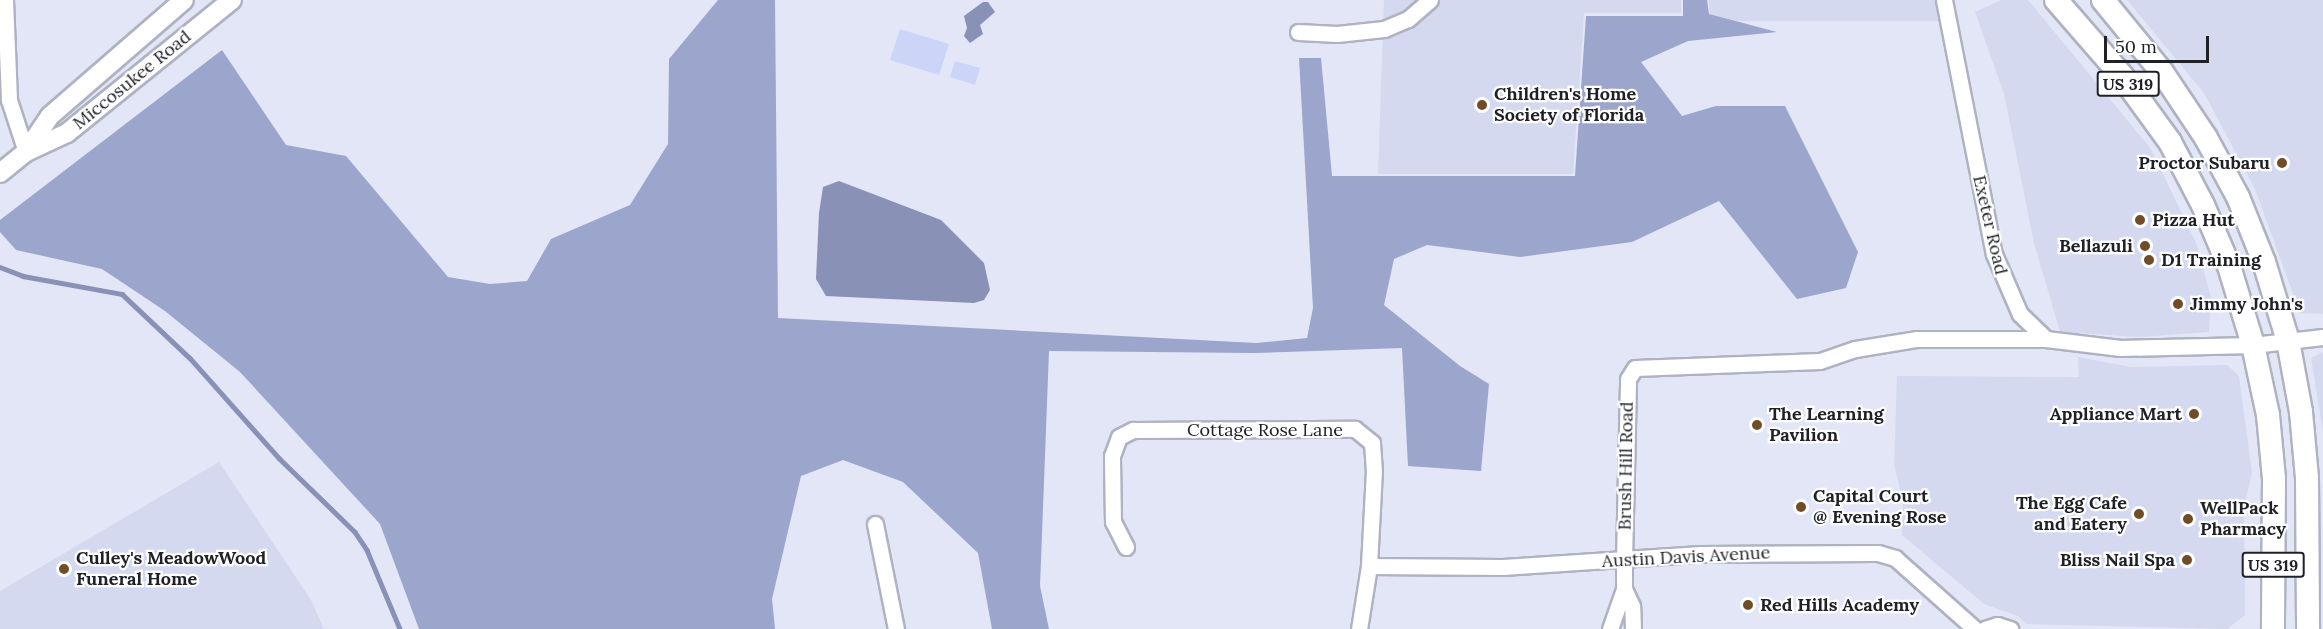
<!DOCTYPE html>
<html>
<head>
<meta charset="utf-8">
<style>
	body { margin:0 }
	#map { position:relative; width:2323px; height:629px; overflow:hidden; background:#e2e6f6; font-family:Lora,serif }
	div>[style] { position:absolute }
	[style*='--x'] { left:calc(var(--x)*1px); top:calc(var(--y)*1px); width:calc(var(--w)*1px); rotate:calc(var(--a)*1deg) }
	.built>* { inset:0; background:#d4d9f0 }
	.green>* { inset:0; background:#ccd5f8 }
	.forest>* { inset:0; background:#9ca5cb }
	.water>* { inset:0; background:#8991b7 }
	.stream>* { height:4.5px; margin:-2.25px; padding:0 2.25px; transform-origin:2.25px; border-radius:2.25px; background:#8991b7 }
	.roads { filter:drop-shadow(2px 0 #afb2c1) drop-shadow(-2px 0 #afb2c1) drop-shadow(0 2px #afb2c1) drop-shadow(0 -2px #afb2c1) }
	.minor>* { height:15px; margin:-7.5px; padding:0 7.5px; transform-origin:7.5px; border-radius:7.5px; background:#fff }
	.tertiary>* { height:18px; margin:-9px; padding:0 9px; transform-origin:9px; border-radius:9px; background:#fff }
	.primary>* { height:22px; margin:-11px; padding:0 11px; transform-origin:11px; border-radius:11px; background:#fff }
	.dots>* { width:16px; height:16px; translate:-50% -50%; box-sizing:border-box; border:3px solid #fff; border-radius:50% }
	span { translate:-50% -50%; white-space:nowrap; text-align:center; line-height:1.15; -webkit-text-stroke:4.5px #fff; paint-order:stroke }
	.shield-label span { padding:2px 4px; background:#fff; border:2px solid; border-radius:4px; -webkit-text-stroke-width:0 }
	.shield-label { font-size:16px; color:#202127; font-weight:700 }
	.street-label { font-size:18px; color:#202127 }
	.poi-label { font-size:18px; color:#202127; font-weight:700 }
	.left { translate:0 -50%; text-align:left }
	.right { translate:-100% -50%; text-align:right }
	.scale { position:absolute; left:2104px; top:36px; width:105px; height:27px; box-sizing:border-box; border:3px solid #202127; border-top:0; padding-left:8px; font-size:18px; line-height:21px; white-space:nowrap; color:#202127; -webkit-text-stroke:4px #fff; paint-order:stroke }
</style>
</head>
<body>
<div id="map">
	<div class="built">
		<div style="clip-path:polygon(1384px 0,1681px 0,1681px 13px,1584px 13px,1573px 174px,1378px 174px)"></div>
		<div style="clip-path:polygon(1709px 0,1936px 0,1938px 21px,1710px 21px)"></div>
		<div style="clip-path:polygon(2001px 0,2028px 0,2151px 149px,2197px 245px,2211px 298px,2209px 332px,2140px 337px,2060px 332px,2034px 243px,2004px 94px,1975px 12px)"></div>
		<div style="clip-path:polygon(2127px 0,2323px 0,2323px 314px,2300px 313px,2255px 189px,2204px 93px)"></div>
		<div style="clip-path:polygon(2323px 352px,2323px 432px,2311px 358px)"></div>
		<div style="clip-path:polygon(2078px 357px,2131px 367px,2227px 365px,2239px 376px,2252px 473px,2244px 507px,2245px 615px,2227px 629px,2026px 624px,2018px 616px,1984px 604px,1902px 535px,1903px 502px,1894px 465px,1897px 376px,2079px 377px)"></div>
		<div style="clip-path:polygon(219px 462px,311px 600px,324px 629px,0 629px,0 591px)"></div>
	</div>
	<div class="green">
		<div style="clip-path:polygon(900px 29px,949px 44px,939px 75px,890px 60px)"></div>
		<div style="clip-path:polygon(955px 61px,980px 68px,975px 85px,950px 77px)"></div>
	</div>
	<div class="forest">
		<div style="clip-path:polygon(718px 0,775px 0,778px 318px,1256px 343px,1307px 338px,1313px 308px,1299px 58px,1321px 58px,1332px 176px,1575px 176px,1586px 16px,1683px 16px,1683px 0,1707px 0,1709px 14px,1777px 32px,1688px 41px,1641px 62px,1682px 116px,1716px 106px,1785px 106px,1858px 252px,1846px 288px,1797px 299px,1719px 201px,1632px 242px,1520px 257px,1427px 245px,1394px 259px,1384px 305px,1460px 366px,1489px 384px,1481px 471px,1408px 466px,1402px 348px,1254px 353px,1049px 351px,1040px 586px,1049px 629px,992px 629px,978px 553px,903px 482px,843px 460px,801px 476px,772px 599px,775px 629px,419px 629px,380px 524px,240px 372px,165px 311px,102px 269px,16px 250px,0 232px,0 220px,222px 50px,286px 145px,346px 156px,448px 277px,490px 284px,527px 281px,551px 239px,630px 205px,668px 144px,669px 59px)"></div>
	</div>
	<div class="water">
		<div style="clip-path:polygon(983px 2px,988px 2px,995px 12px,980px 25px,983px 34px,970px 43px,964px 36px,967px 28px,964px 16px)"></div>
		<div style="clip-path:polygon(839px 181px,941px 220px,984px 263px,990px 290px,984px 300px,974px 303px,826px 296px,816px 279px,819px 213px,823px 187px)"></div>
	</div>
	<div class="stream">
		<div style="--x:0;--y:267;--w:25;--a:21"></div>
		<div style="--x:23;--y:276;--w:101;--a:10.3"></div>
		<div style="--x:122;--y:294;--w:93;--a:43.3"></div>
		<div style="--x:190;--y:358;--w:134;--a:48.3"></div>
		<div style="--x:279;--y:458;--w:106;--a:44.2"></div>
		<div style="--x:355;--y:532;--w:22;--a:56"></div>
		<div style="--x:367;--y:550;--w:86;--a:67.3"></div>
	</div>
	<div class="roads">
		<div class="minor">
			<div style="--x:5;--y:0;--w:100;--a:87.7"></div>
			<div style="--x:9;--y:100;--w:55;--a:71.9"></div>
			<div style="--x:1944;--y:0;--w:259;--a:78.9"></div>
			<div style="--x:1994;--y:254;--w:65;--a:66.6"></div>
			<div style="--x:2020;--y:314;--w:36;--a:44"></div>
			<div style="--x:1298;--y:32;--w:39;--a:3"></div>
			<div style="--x:1337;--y:34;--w:47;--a:-6.1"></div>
			<div style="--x:1384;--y:29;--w:26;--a:-23"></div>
			<div style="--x:1408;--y:19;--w:29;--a:-41"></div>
			<div style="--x:875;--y:524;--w:107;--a:78.7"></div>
			<div style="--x:1126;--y:547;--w:28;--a:-117"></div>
			<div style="--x:1113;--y:522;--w:66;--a:-90.9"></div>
			<div style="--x:1112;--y:456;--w:20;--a:-70"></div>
			<div style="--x:1119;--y:437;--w:16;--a:-27"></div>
			<div style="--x:1133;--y:430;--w:222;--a:-0.3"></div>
			<div style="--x:1355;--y:429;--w:22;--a:39"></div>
			<div style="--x:1372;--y:443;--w:27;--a:86"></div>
			<div style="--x:1374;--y:470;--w:96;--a:93"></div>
			<div style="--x:1369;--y:566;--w:64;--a:99"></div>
			<div style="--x:1369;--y:566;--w:134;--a:0.4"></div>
			<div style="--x:1503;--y:567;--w:198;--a:-3.8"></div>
			<div style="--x:1701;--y:554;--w:177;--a:-0.3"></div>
			<div style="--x:1878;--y:553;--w:18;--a:16"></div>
			<div style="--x:1895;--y:558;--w:107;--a:41.6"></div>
			<div style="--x:1610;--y:629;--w:42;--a:-70.7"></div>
			<div style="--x:1633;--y:629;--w:23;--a:-92"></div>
			<div style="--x:1632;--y:606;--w:19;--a:-115"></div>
			<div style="--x:1624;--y:589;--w:29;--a:-90"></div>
			<div style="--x:1624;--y:560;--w:181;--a:-88.7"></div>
			<div style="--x:1628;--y:379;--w:13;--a:-58"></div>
			<div style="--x:1635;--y:368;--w:185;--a:-2.2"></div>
			<div style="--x:1820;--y:361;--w:37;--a:-19"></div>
			<div style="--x:1855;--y:349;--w:63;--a:-9.2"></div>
			<div style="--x:1917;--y:339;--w:129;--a:0"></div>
			<div style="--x:2046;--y:339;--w:75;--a:6.9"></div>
			<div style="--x:2120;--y:348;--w:133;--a:-1.3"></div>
			<div style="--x:2253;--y:345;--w:70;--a:-6.5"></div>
			<div style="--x:1985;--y:629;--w:13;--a:-18"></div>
			<div style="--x:1997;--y:625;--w:14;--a:17"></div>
		</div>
		<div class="tertiary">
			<div style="--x:27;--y:150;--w:41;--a:-55.9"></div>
			<div style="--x:50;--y:116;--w:177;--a:-40.9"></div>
			<div style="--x:0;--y:173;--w:33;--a:-39"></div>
			<div style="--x:26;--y:152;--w:45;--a:-24.9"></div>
			<div style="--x:67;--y:133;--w:212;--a:-38.9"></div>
		</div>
		<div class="primary">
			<div style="--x:2056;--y:0;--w:101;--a:49"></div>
			<div style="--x:2122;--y:76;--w:82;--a:54"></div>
			<div style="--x:2170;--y:142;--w:71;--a:62.4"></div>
			<div style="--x:2203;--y:205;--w:66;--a:66.9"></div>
			<div style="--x:2229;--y:266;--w:83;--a:73.1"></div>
			<div style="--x:2253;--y:345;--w:72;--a:77.9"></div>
			<div style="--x:2268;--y:415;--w:63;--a:84.6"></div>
			<div style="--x:2274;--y:478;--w:151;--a:90.4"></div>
			<div style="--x:2103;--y:0;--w:93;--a:50.7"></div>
			<div style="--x:2162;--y:72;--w:79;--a:56.3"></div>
			<div style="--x:2206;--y:138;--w:67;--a:61.5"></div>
			<div style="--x:2238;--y:197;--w:70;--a:68.2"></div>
			<div style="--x:2264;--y:262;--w:83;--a:73.1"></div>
			<div style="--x:2288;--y:341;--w:72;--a:79.6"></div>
			<div style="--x:2301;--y:412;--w:66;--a:84.8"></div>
			<div style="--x:2307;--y:478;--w:151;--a:89.6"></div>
		</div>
	</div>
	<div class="dots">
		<div style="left:1482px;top:105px;background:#704d27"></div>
		<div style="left:2282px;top:163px;background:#704d27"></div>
		<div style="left:2140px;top:220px;background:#704d27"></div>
		<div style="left:2145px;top:246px;background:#704d27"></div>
		<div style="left:2149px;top:260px;background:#704d27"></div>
		<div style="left:2178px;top:304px;background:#704d27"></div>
		<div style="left:2194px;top:414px;background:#704d27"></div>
		<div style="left:1757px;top:425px;background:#704d27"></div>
		<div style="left:1801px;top:507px;background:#704d27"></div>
		<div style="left:2139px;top:514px;background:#704d27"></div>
		<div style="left:2188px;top:519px;background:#704d27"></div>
		<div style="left:2187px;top:560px;background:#704d27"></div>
		<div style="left:64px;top:569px;background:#704d27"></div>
		<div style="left:1748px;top:605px;background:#704d27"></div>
	</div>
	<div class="shield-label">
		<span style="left:2128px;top:84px">US 319</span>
		<span style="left:2273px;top:565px">US 319</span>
	</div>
	<div class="street-label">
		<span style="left:132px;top:80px;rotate:-39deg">Miccosukee Road</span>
		<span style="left:1990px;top:225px;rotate:77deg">Exeter Road</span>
		<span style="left:1265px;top:430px">Cottage Rose Lane</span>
		<span style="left:1626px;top:466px;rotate:-89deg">Brush Hill Road</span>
		<span style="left:1686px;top:557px;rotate:-3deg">Austin Davis Avenue</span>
	</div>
	<div class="poi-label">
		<span class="left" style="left:1494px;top:105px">Children's Home<br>Society of Florida</span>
		<span class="right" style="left:2270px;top:163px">Proctor Subaru</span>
		<span class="left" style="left:2152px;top:220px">Pizza Hut</span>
		<span class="right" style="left:2133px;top:246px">Bellazuli</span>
		<span class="left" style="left:2161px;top:260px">D1 Training</span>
		<span class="left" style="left:2190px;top:304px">Jimmy John's</span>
		<span class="right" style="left:2182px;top:414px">Appliance Mart</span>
		<span class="left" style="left:1769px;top:425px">The Learning<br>Pavilion</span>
		<span class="left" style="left:1813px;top:507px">Capital Court<br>@ Evening Rose</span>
		<span class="right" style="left:2127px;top:514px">The Egg Cafe<br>and Eatery</span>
		<span class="left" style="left:2200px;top:519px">WellPack<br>Pharmacy</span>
		<span class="left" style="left:76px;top:569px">Culley's MeadowWood<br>Funeral Home</span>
		<span class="right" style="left:2175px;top:560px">Bliss Nail Spa</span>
		<span class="left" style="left:1760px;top:605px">Red Hills Academy</span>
	</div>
	<div class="scale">50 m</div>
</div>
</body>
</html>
